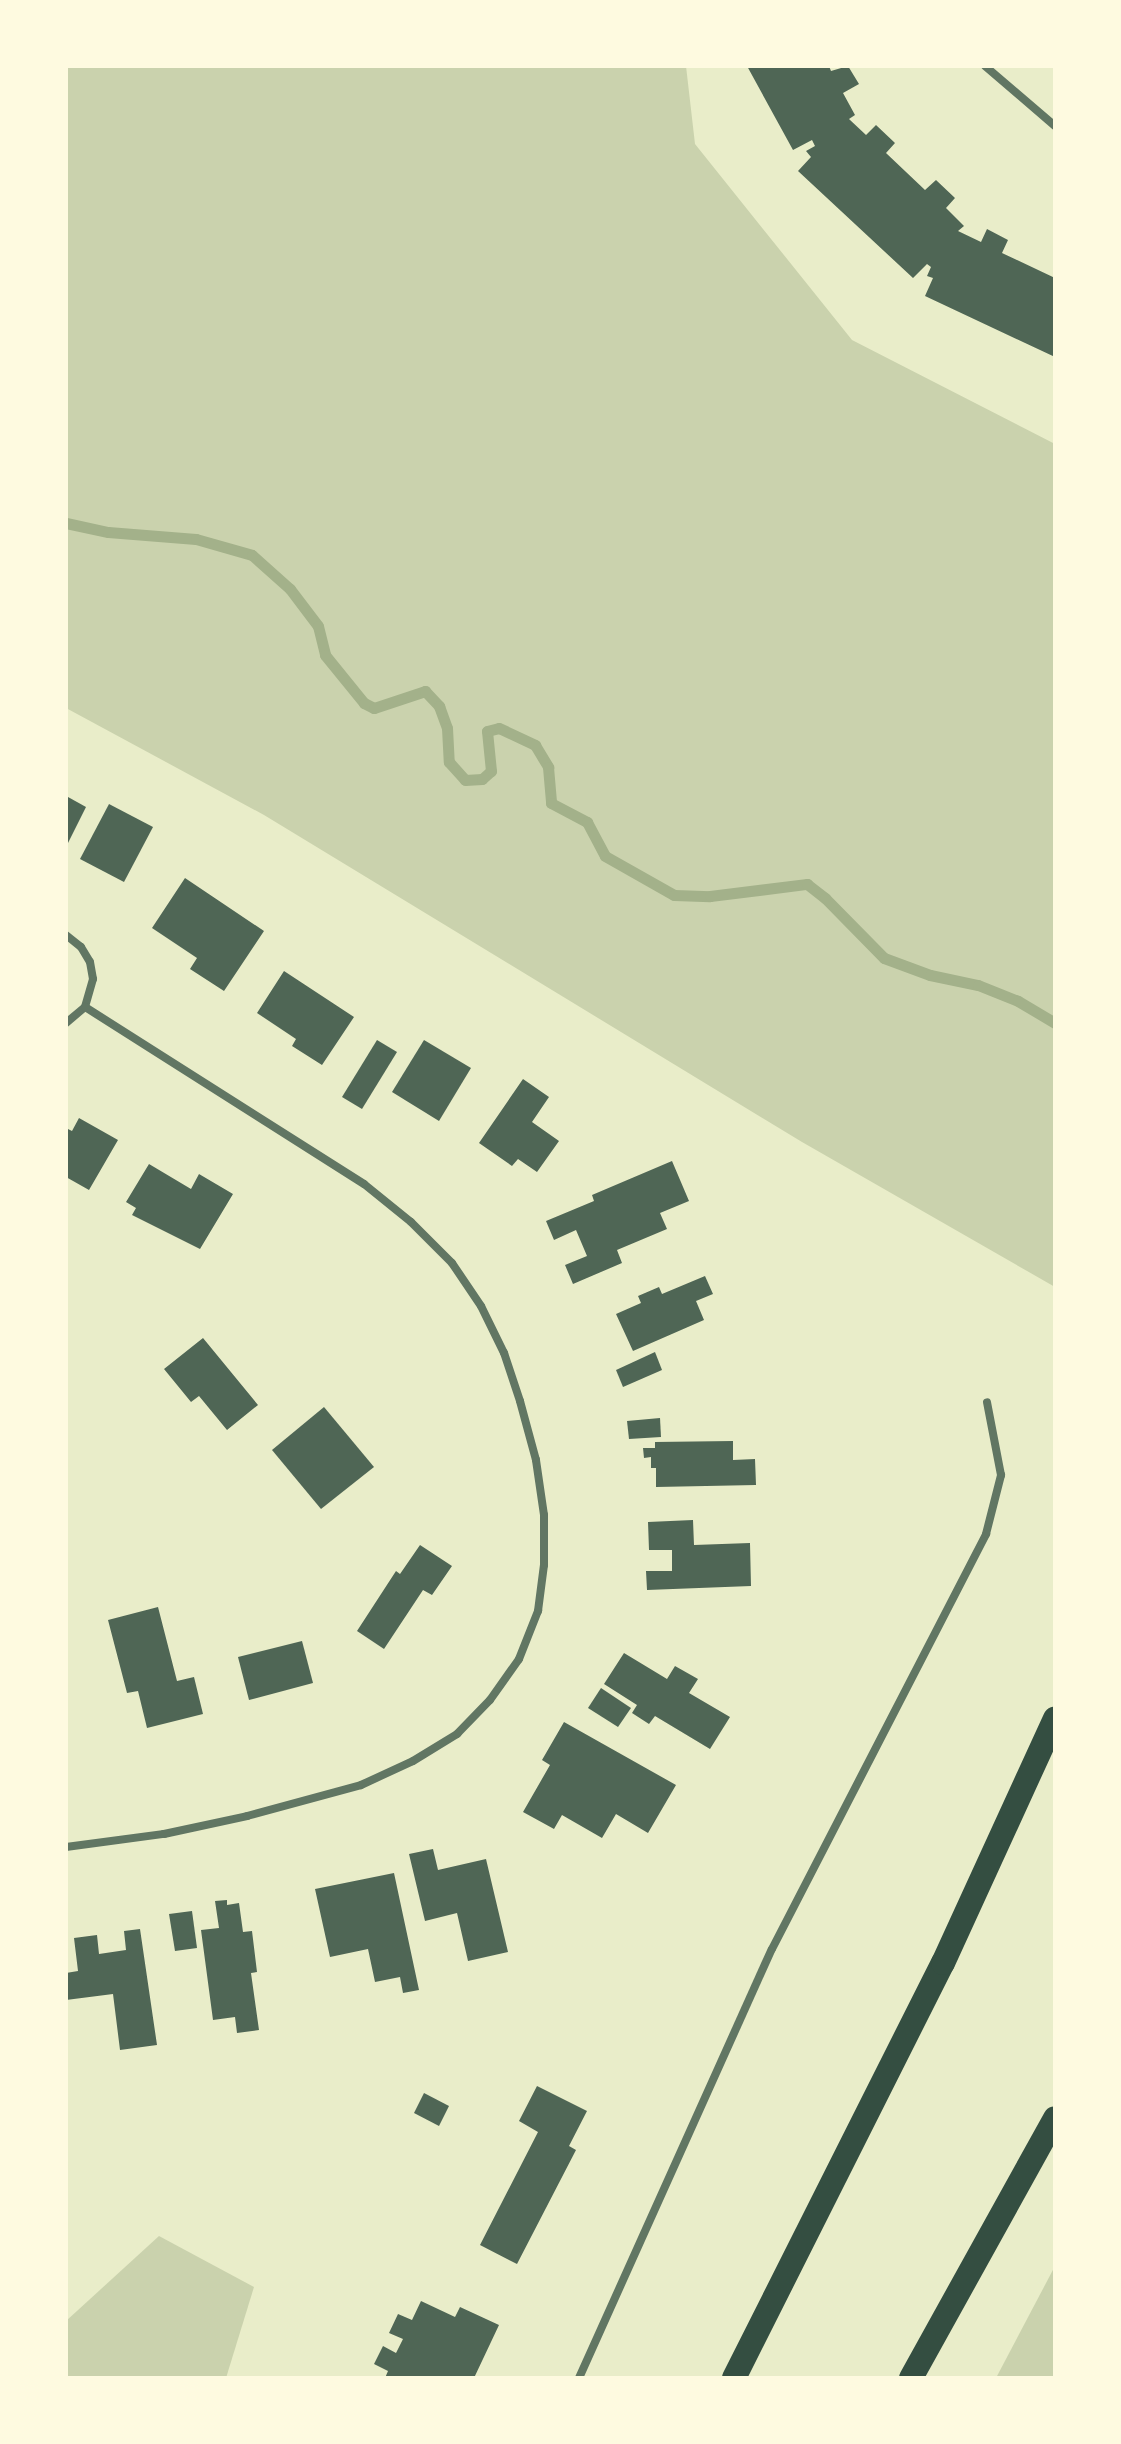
<!DOCTYPE html>
<html>
<head>
<meta charset="utf-8">
<style>
	body { margin:0 }
	#map { position:relative; width:1121px; height:2444px; overflow:hidden; background:#e9edc9; font-family:"Source Sans 3",sans-serif }
	div>[style] { position:absolute }
	[style*='--x'] { left:calc(var(--x)*1px); top:calc(var(--y)*1px); width:calc(var(--w)*1px); rotate:calc(var(--a)*1deg) }
	.green>* { inset:0; background:#cad2ad }
	.stream>* { height:11px; margin:-5.5px; padding:0 5.5px; transform-origin:5.5px; border-radius:5.5px; background:#a3b18a }
	.building>* { inset:0; background:#4f6655 }
	.minor>* { height:8px; margin:-4px; padding:0 4px; transform-origin:4px; border-radius:4px; background:#617663 }
	.motorway>* { height:24px; margin:-12px; padding:0 12px; transform-origin:12px; border-radius:12px; background:#344e41 }
	span { translate:-50% -50%; white-space:nowrap; text-align:center; line-height:1.15; -webkit-text-stroke:7px #fefae0; paint-order:stroke }
	.frame { position:absolute; inset:0; border:68px solid #fefae0; pointer-events:none }
</style>
</head>
<body>
<div id="map">
	<div class="green">
		<div style="clip-path:polygon(66px 66px,686px 66px,695px 144px,852px 340px,1055px 444px,1055px 1287px,802px 1142px,264px 815px,66px 708px)"></div>
		<div style="clip-path:polygon(159px 2236px,254px 2287px,226px 2378px,66px 2378px,66px 2321px)"></div>
		<div style="clip-path:polygon(1055px 2266px,1055px 2378px,996px 2378px)"></div>
	</div>
	<div class="stream">
		<div style="--x:66;--y:523;--w:43;--a:12.1"></div>
		<div style="--x:108;--y:532;--w:88;--a:4.5"></div>
		<div style="--x:196;--y:539;--w:58;--a:15.9"></div>
		<div style="--x:252;--y:555;--w:51;--a:41.8"></div>
		<div style="--x:290;--y:589;--w:46;--a:52.9"></div>
		<div style="--x:318;--y:626;--w:30;--a:76"></div>
		<div style="--x:325;--y:655;--w:62;--a:50.9"></div>
		<div style="--x:364;--y:703;--w:11;--a:27"></div>
		<div style="--x:374;--y:708;--w:54;--a:-18.4"></div>
		<div style="--x:425;--y:691;--w:21;--a:47"></div>
		<div style="--x:439;--y:706;--w:23;--a:70"></div>
		<div style="--x:447;--y:728;--w:34;--a:87"></div>
		<div style="--x:449;--y:762;--w:24;--a:48"></div>
		<div style="--x:465;--y:780;--w:17;--a:-3"></div>
		<div style="--x:482;--y:779;--w:12;--a:-42"></div>
		<div style="--x:491;--y:771;--w:40;--a:-95.7"></div>
		<div style="--x:487;--y:731;--w:12;--a:-14"></div>
		<div style="--x:499;--y:728;--w:40;--a:25"></div>
		<div style="--x:535;--y:745;--w:26;--a:59"></div>
		<div style="--x:548;--y:767;--w:36;--a:85"></div>
		<div style="--x:551;--y:803;--w:41;--a:27.8"></div>
		<div style="--x:587;--y:822;--w:38;--a:62"></div>
		<div style="--x:605;--y:856;--w:79;--a:29.5"></div>
		<div style="--x:674;--y:895;--w:36;--a:2"></div>
		<div style="--x:710;--y:896;--w:98;--a:-7.1"></div>
		<div style="--x:807;--y:884;--w:23;--a:38"></div>
		<div style="--x:825;--y:898;--w:84;--a:45.5"></div>
		<div style="--x:884;--y:958;--w:49;--a:20.3"></div>
		<div style="--x:930;--y:975;--w:49;--a:11.8"></div>
		<div style="--x:978;--y:985;--w:43;--a:21.8"></div>
		<div style="--x:1018;--y:1001;--w:43;--a:30.7"></div>
	</div>
	<div class="building">
		<div style="clip-path:polygon(747px 66px,829px 66px,831px 71px,848px 66px,859px 84px,843px 93px,855px 115px,849px 119px,866px 135px,876px 125px,895px 143px,886px 153px,925px 190px,936px 180px,955px 198px,946px 208px,964px 226px,958px 231px,981px 242px,987px 229px,1008px 240px,1002px 253px,1055px 278px,1055px 357px,925px 296px,933px 278px,927px 276px,931px 267px,927px 264px,913px 278px,798px 171px,811px 157px,806px 151px,815px 146px,812px 140px,793px 150px)"></div>
		<div style="clip-path:polygon(68px 797px,86px 807px,66px 847px,66px 802px)"></div>
		<div style="clip-path:polygon(109px 804px,153px 827px,124px 882px,80px 859px)"></div>
		<div style="clip-path:polygon(185px 878px,264px 931px,224px 991px,190px 969px,197px 958px,152px 928px)"></div>
		<div style="clip-path:polygon(284px 971px,354px 1017px,322px 1065px,292px 1046px,296px 1039px,257px 1013px)"></div>
		<div style="clip-path:polygon(377px 1040px,397px 1052px,362px 1109px,342px 1097px)"></div>
		<div style="clip-path:polygon(424px 1040px,471px 1068px,439px 1121px,392px 1092px)"></div>
		<div style="clip-path:polygon(523px 1079px,549px 1097px,532px 1122px,559px 1141px,537px 1172px,518px 1159px,512px 1166px,479px 1143px)"></div>
		<div style="clip-path:polygon(79px 1118px,118px 1140px,89px 1190px,66px 1177px,66px 1128px,72px 1131px)"></div>
		<div style="clip-path:polygon(672px 1161px,689px 1201px,660px 1213px,667px 1229px,617px 1250px,622px 1263px,573px 1284px,565px 1265px,587px 1256px,576px 1230px,554px 1240px,546px 1221px,594px 1201px,592px 1195px)"></div>
		<div style="clip-path:polygon(149px 1164px,191px 1189px,199px 1174px,233px 1194px,200px 1249px,132px 1215px,136px 1208px,126px 1202px)"></div>
		<div style="clip-path:polygon(705px 1276px,713px 1294px,696px 1301px,704px 1320px,633px 1351px,616px 1314px,641px 1303px,638px 1296px,659px 1287px,662px 1294px)"></div>
		<div style="clip-path:polygon(203px 1338px,258px 1405px,227px 1430px,199px 1396px,191px 1402px,164px 1369px)"></div>
		<div style="clip-path:polygon(655px 1352px,662px 1370px,623px 1387px,616px 1370px)"></div>
		<div style="clip-path:polygon(324px 1407px,374px 1467px,321px 1509px,272px 1450px)"></div>
		<div style="clip-path:polygon(660px 1418px,661px 1437px,629px 1439px,627px 1421px)"></div>
		<div style="clip-path:polygon(733px 1441px,733px 1460px,755px 1459px,756px 1485px,656px 1487px,656px 1468px,651px 1468px,651px 1457px,644px 1458px,643px 1448px,655px 1448px,655px 1442px)"></div>
		<div style="clip-path:polygon(693px 1520px,694px 1545px,750px 1543px,751px 1586px,647px 1590px,646px 1571px,672px 1571px,672px 1550px,649px 1550px,648px 1522px)"></div>
		<div style="clip-path:polygon(420px 1545px,452px 1566px,432px 1595px,423px 1590px,384px 1649px,357px 1631px,396px 1571px,400px 1574px)"></div>
		<div style="clip-path:polygon(158px 1607px,177px 1681px,194px 1677px,203px 1714px,147px 1728px,138px 1691px,127px 1693px,108px 1620px)"></div>
		<div style="clip-path:polygon(302px 1641px,313px 1683px,249px 1700px,238px 1657px)"></div>
		<div style="clip-path:polygon(624px 1653px,667px 1679px,675px 1666px,698px 1679px,689px 1693px,730px 1717px,710px 1749px,655px 1716px,649px 1724px,632px 1713px,637px 1705px,604px 1684px)"></div>
		<div style="clip-path:polygon(601px 1688px,631px 1708px,618px 1727px,588px 1708px)"></div>
		<div style="clip-path:polygon(564px 1722px,676px 1785px,648px 1833px,616px 1814px,602px 1838px,562px 1815px,554px 1829px,523px 1812px,550px 1765px,542px 1760px)"></div>
		<div style="clip-path:polygon(433px 1849px,438px 1870px,486px 1859px,508px 1952px,468px 1961px,457px 1913px,425px 1921px,409px 1854px)"></div>
		<div style="clip-path:polygon(394px 1873px,419px 1990px,403px 1993px,400px 1977px,375px 1982px,368px 1949px,330px 1957px,315px 1889px)"></div>
		<div style="clip-path:polygon(227px 1900px,227px 1905px,239px 1903px,243px 1932px,252px 1931px,257px 1972px,251px 1973px,259px 2030px,237px 2033px,235px 2017px,213px 2020px,201px 1930px,219px 1928px,215px 1901px)"></div>
		<div style="clip-path:polygon(192px 1911px,197px 1948px,175px 1951px,169px 1914px)"></div>
		<div style="clip-path:polygon(140px 1929px,157px 2045px,120px 2050px,113px 1994px,66px 2000px,66px 1973px,78px 1971px,74px 1938px,97px 1935px,99px 1954px,126px 1950px,124px 1931px)"></div>
		<div style="clip-path:polygon(537px 2086px,587px 2111px,569px 2146px,576px 2150px,517px 2264px,480px 2245px,538px 2132px,519px 2121px)"></div>
		<div style="clip-path:polygon(424px 2093px,449px 2106px,439px 2126px,414px 2113px)"></div>
		<div style="clip-path:polygon(421px 2301px,455px 2317px,460px 2307px,499px 2325px,474px 2378px,385px 2378px,388px 2371px,374px 2364px,383px 2346px,396px 2353px,403px 2339px,389px 2333px,398px 2314px,412px 2320px)"></div>
	</div>
	<div class="minor">
		<div style="--x:985;--y:66;--w:92;--a:40.6"></div>
		<div style="--x:66;--y:935;--w:19;--a:39"></div>
		<div style="--x:81;--y:947;--w:17;--a:59"></div>
		<div style="--x:90;--y:962;--w:17;--a:80"></div>
		<div style="--x:93;--y:979;--w:29;--a:106"></div>
		<div style="--x:85;--y:1007;--w:25;--a:140"></div>
		<div style="--x:66;--y:1847;--w:99;--a:-7.6"></div>
		<div style="--x:164;--y:1834;--w:85;--a:-12.2"></div>
		<div style="--x:247;--y:1816;--w:118;--a:-15.2"></div>
		<div style="--x:361;--y:1785;--w:57;--a:-24.8"></div>
		<div style="--x:413;--y:1761;--w:52;--a:-31.5"></div>
		<div style="--x:457;--y:1734;--w:47;--a:-45.9"></div>
		<div style="--x:490;--y:1700;--w:50;--a:-54.7"></div>
		<div style="--x:519;--y:1659;--w:52;--a:-68.4"></div>
		<div style="--x:538;--y:1611;--w:46;--a:-82.6"></div>
		<div style="--x:544;--y:1565;--w:50;--a:-90"></div>
		<div style="--x:544;--y:1515;--w:56;--a:-98.3"></div>
		<div style="--x:536;--y:1460;--w:61;--a:-105.2"></div>
		<div style="--x:520;--y:1401;--w:51;--a:-108.4"></div>
		<div style="--x:504;--y:1353;--w:52;--a:-116.1"></div>
		<div style="--x:481;--y:1306;--w:52;--a:-124"></div>
		<div style="--x:452;--y:1263;--w:58;--a:-135"></div>
		<div style="--x:411;--y:1222;--w:60;--a:-141"></div>
		<div style="--x:364;--y:1184;--w:330;--a:-147.6"></div>
		<div style="--x:579;--y:2378;--w:470;--a:-65.8"></div>
		<div style="--x:772;--y:1949;--w:467;--a:-62.7"></div>
		<div style="--x:986;--y:1534;--w:61;--a:-75.7"></div>
		<div style="--x:1001;--y:1475;--w:74;--a:-100.9"></div>
	</div>
	<div class="motorway">
		<div style="--x:734;--y:2378;--w:465;--a:-63.3"></div>
		<div style="--x:943;--y:1963;--w:269;--a:-65.4"></div>
		<div style="--x:911;--y:2378;--w:297;--a:-61"></div>
	</div>
	<div class="frame"></div>
</div>
</body>
</html>
